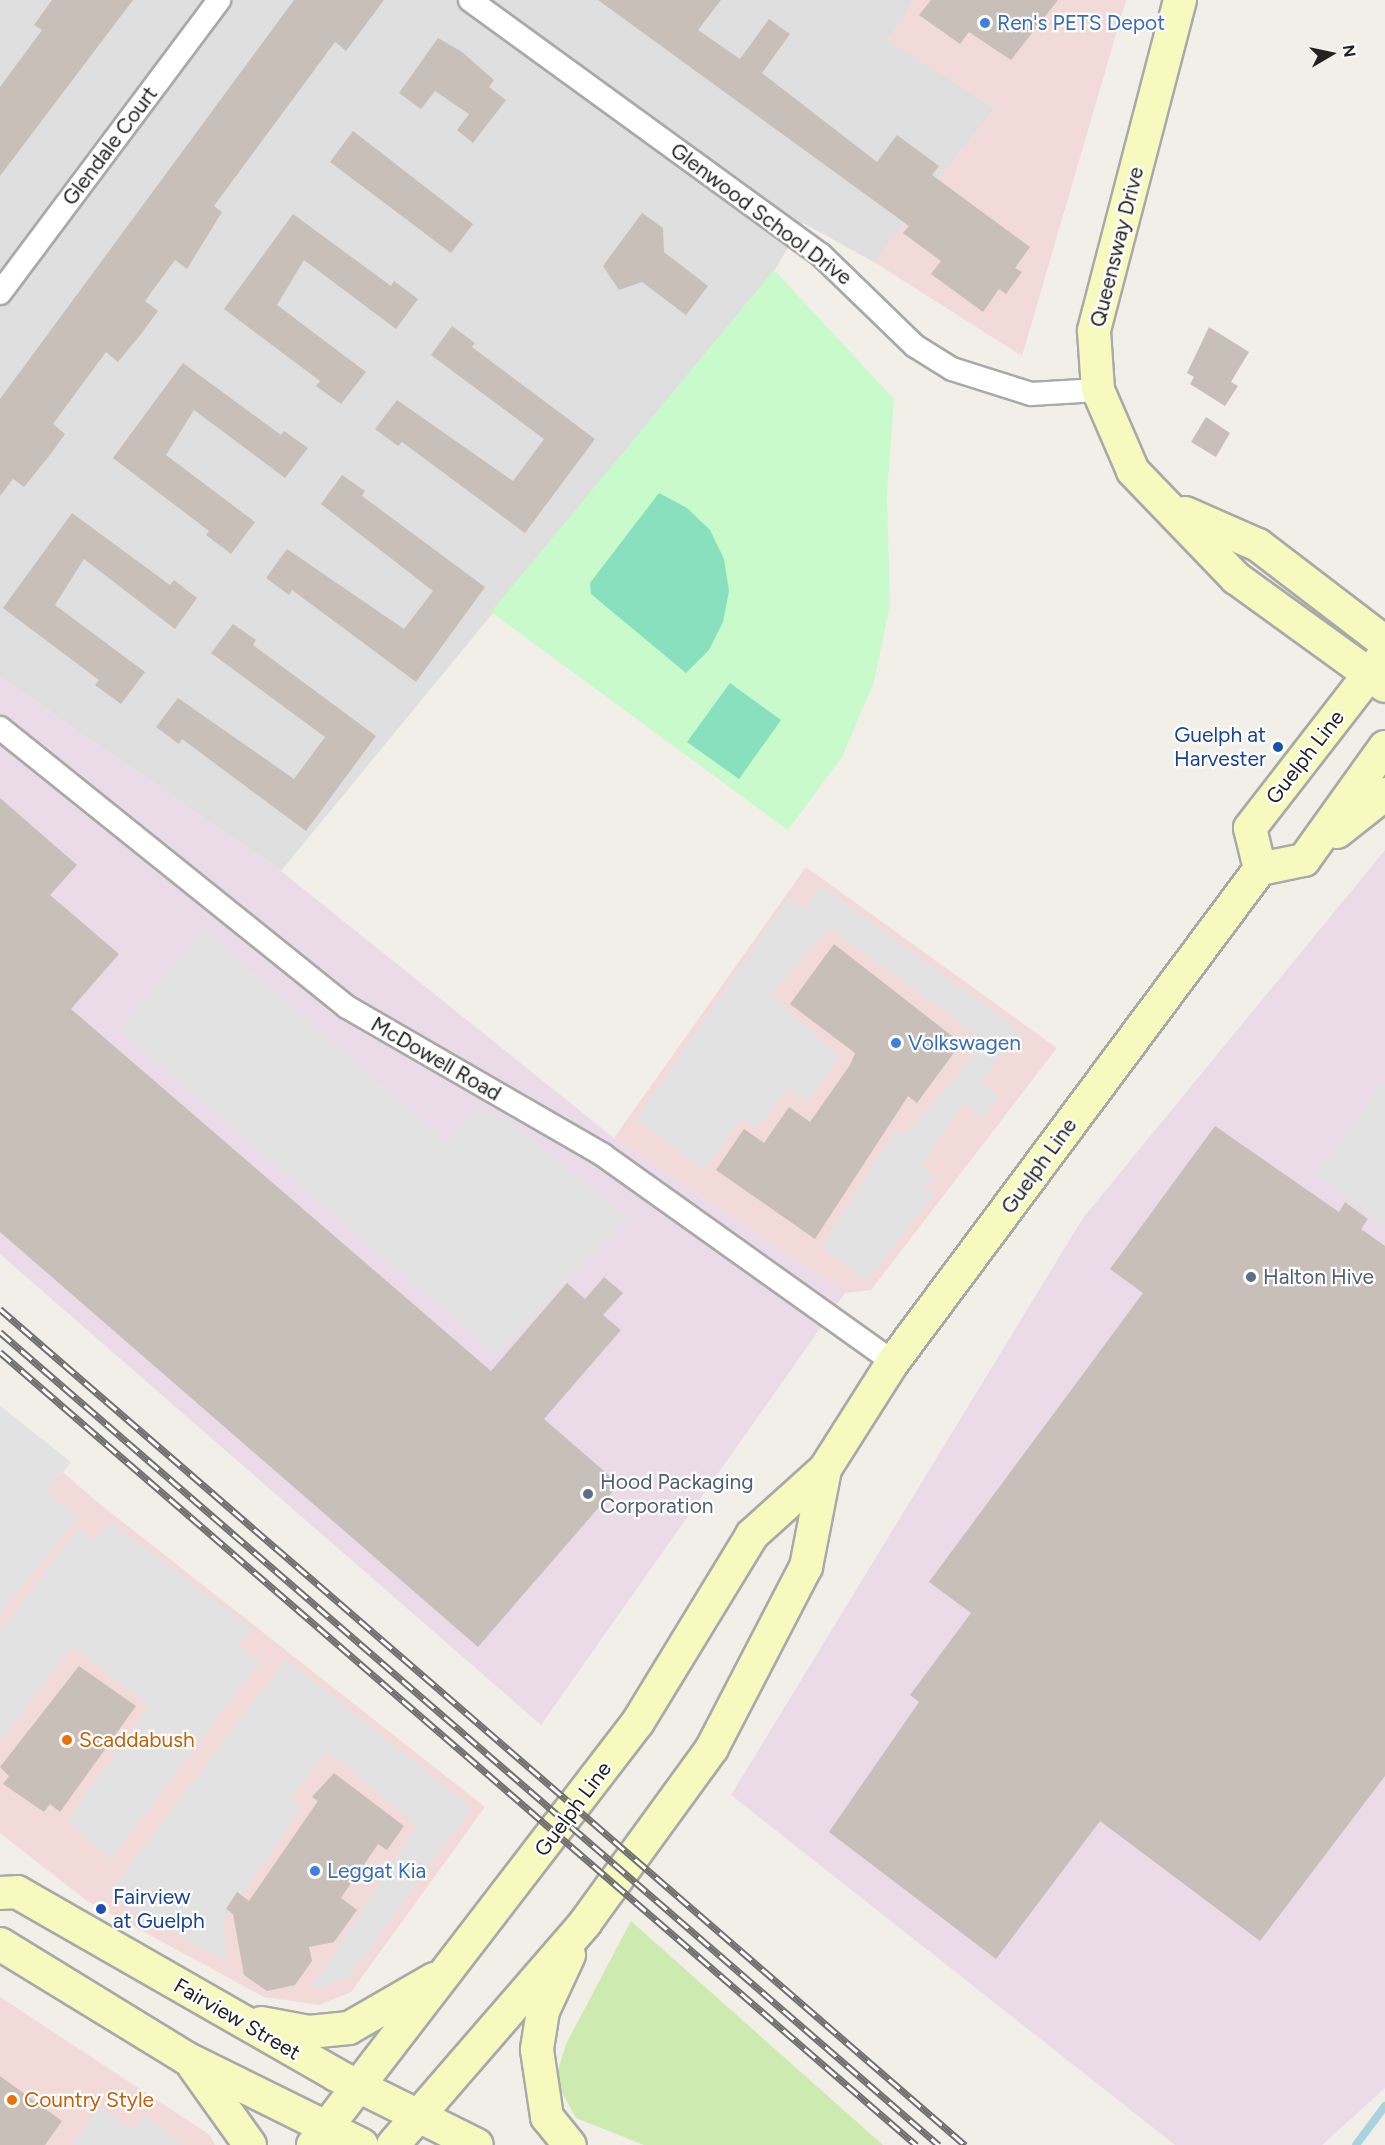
<!DOCTYPE html>
<html>
<head>
<meta charset="utf-8">
<style>
	body { margin:0 }
	#map { position:relative; width:1385px; height:2145px; overflow:hidden; background:#f2efe9; font-family:Figtree,sans-serif }
	div>[style] { position:absolute }
	[style*='--x'] { left:calc(var(--x)*1px); top:calc(var(--y)*1px); width:calc(var(--w)*1px); rotate:calc(var(--a)*1deg) }
	.residential>* { inset:0; background:#e0dfdf }
	.commercial>* { inset:0; background:#f2dad9 }
	.industrial>* { inset:0; background:#ebdbe8 }
	.grass>* { inset:0; background:#cdebb0 }
	.park>* { inset:0; background:#c8facc }
	.pitch>* { inset:0; background:#88e0be }
	.parking>* { inset:0; background:#e2e2e2 }
	.stream>* { height:8px; margin:-4px; padding:0 4px; transform-origin:4px; border-radius:4px; background:#aad3df }
	.building>* { inset:0; background:#c7bfb8 }
	.roads { filter:drop-shadow(2px 0 #a9a9a9) drop-shadow(-2px 0 #a9a9a9) drop-shadow(0 2px #a9a9a9) drop-shadow(0 -2px #a9a9a9) }
	.street>* { height:22px; margin:-11px; padding:0 11px; transform-origin:11px; border-radius:11px; background:#fff }
	.secondary>* { height:32px; margin:-16px; padding:0 16px; transform-origin:16px; border-radius:16px; background:#f7fabf }
	.rail>* { height:7px; margin-top:-3.5px; transform-origin:0; background:repeating-linear-gradient(90deg,#fff 0 14px,#707070 0 28px); box-sizing:border-box; border-block:2px solid #707070 }
	.dots>* { width:16px; height:16px; translate:-50% -50%; box-sizing:border-box; border:3px solid #fff; border-radius:50% }
	span { translate:-50% -50%; white-space:nowrap; text-align:center; line-height:1.15; -webkit-text-stroke:4.5px #fff; paint-order:stroke }
	.shop-label { font-size:21px; color:#366cbe }
	.left { translate:0 -50%; text-align:left }
	.street-label { font-size:21px; color:#222 }
	.transit-label { font-size:21px; color:#164399 }
	.right { translate:-100% -50%; text-align:right }
	.service-label { font-size:21px; color:#4e5e75 }
	.food-label { font-size:21px; color:#c56008 }
	.north { position:absolute; left:1301px; top:24px; width:60px; height:60px; -webkit-text-stroke:4px #fff; paint-order:stroke; rotate:81deg; font-size:16px; font-weight:700; line-height:24px; text-align:center; color:#222 }
	.north::after { content:''; display:block; margin:auto; width:21px; height:27px; background:#222; clip-path:polygon(50% 0,100% 100%,50% 72%,0 100%) }
</style>
</head>
<body>
<div id="map">
	<div class="residential">
		<div style="clip-path:polygon(0 0,914px 0,888px 40px,995px 108px,874px 262px,803px 223px,774px 271px,281px 871px,0 677px)"></div>
	</div>
	<div class="commercial">
		<div style="clip-path:polygon(914px 0,1126px 0,1022px 356px,874px 262px,995px 108px,887px 40px)"></div>
		<div style="clip-path:polygon(806px 867px,1057px 1048px,871px 1290px,845px 1293px,614px 1138px)"></div>
		<div style="clip-path:polygon(0 1417px,96px 1501px,485px 1807px,351px 1992px,319px 2005px,264px 1997px,87px 1901px,0 1833px)"></div>
		<div style="clip-path:polygon(0 1997px,210px 2135px,215px 2145px,0 2145px)"></div>
	</div>
	<div class="industrial">
		<div style="clip-path:polygon(0 677px,281px 871px,614px 1138px,845px 1293px,541px 1725px,0 1254px)"></div>
		<div style="clip-path:polygon(1385px 850px,1385px 2088px,1322px 2145px,1175px 2145px,731px 1795px,1083px 1218px)"></div>
	</div>
	<div class="grass">
		<div style="clip-path:polygon(631px 1921px,883px 2145px,644px 2145px,576px 2118px,555px 2080px,566px 2044px)"></div>
	</div>
	<div class="park">
		<div style="clip-path:polygon(774px 270px,894px 399px,887px 495px,890px 604px,874px 682px,842px 757px,788px 830px,491px 612px)"></div>
	</div>
	<div class="pitch">
		<div style="clip-path:polygon(659px 493px,687px 508px,710px 530px,724px 559px,729px 591px,723px 622px,709px 650px,686px 673px,591px 594px,590px 583px)"></div>
		<div style="clip-path:polygon(730px 683px,781px 720px,739px 779px,687px 742px)"></div>
	</div>
	<div class="parking">
		<div style="clip-path:polygon(820px 885px,1020px 1031px,981px 1082px,999px 1097px,983px 1120px,964px 1102px,922px 1165px,936px 1178px,923px 1187px,935px 1194px,866px 1282px,822px 1246px,894px 1132px,905px 1135px,970px 1059px,974px 1033px,829px 928px,771px 994px,839px 1056px,808px 1102px,789px 1089px,757px 1129px,742px 1118px,705px 1171px,636px 1120px,787px 898px,804px 908px)"></div>
		<div style="clip-path:polygon(203px 929px,446px 1142px,477px 1108px,506px 1118px,628px 1218px,496px 1354px,119px 1030px)"></div>
		<div style="clip-path:polygon(1385px 1080px,1385px 1226px,1316px 1175px)"></div>
		<div style="clip-path:polygon(0 1406px,71px 1462px,47px 1492px,78px 1517px,0 1614px)"></div>
		<div style="clip-path:polygon(110px 1521px,252px 1629px,239px 1646px,260px 1662px,111px 1859px,67px 1820px,149px 1706px,72px 1646px,0 1743px,0 1631px,78px 1528px,95px 1540px)"></div>
		<div style="clip-path:polygon(286px 1659px,472px 1808px,350px 1976px,309px 1991px,417px 1827px,328px 1751px,290px 1798px,302px 1807px,223px 1922px,226px 1962px,108px 1894px)"></div>
		<div style="clip-path:polygon(99px 2106px,133px 2130px,143px 2114px,184px 2145px,72px 2145px)"></div>
	</div>
	<div class="stream">
		<div style="--x:1356;--y:2145;--w:49;--a:-53.4"></div>
	</div>
	<div class="building">
		<div style="clip-path:polygon(52px 0,133px 0,0 176px,0 87px,42px 30px,34px 25px)"></div>
		<div style="clip-path:polygon(294px 0,384px 0,346px 51px,335px 42px,214px 206px,222px 212px,187px 269px,175px 260px,145px 301px,158px 311px,141px 334px,118px 362px,106px 352px,53px 424px,65px 434px,50px 455px,24px 487px,13px 479px,0 496px,0 399px)"></div>
		<div style="clip-path:polygon(598px 0,721px 0,698px 30px,740px 59px,769px 19px,790px 34px,762px 73px,877px 162px,897px 135px,939px 166px,932px 175px,1030px 247px,1015px 268px,1022px 272px,1006px 294px,999px 289px,983px 312px,931px 274px,941px 261px,903px 233px,909px 226px)"></div>
		<div style="clip-path:polygon(931px 0,1058px 0,1011px 60px,969px 32px,960px 44px,919px 15px)"></div>
		<div style="clip-path:polygon(438px 38px,462px 52px,494px 80px,489px 87px,506px 100px,473px 143px,457px 130px,469px 114px,435px 91px,421px 109px,399px 93px)"></div>
		<div style="clip-path:polygon(353px 131px,473px 224px,451px 253px,330px 162px)"></div>
		<div style="clip-path:polygon(642px 213px,663px 228px,664px 252px,708px 286px,686px 315px,642px 282px,619px 290px,603px 266px)"></div>
		<div style="clip-path:polygon(293px 214px,391px 286px,394px 281px,418px 299px,396px 329px,304px 260px,277px 305px,366px 372px,341px 404px,316px 386px,320px 381px,224px 309px)"></div>
		<div style="clip-path:polygon(452px 326px,475px 343px,472px 347px,595px 439px,525px 533px,402px 442px,398px 446px,375px 429px,397px 400px,513px 481px,544px 439px,431px 355px)"></div>
		<div style="clip-path:polygon(1209px 327px,1249px 352px,1231px 382px,1238px 386px,1225px 406px,1190px 384px,1194px 377px,1187px 373px)"></div>
		<div style="clip-path:polygon(183px 363px,281px 435px,284px 431px,308px 448px,285px 478px,194px 410px,166px 455px,255px 522px,231px 554px,206px 535px,209px 531px,113px 458px)"></div>
		<div style="clip-path:polygon(1206px 417px,1230px 433px,1216px 457px,1191px 442px)"></div>
		<div style="clip-path:polygon(342px 475px,365px 491px,362px 496px,485px 587px,416px 682px,292px 590px,289px 595px,266px 578px,287px 549px,404px 629px,433px 591px,321px 504px)"></div>
		<div style="clip-path:polygon(72px 513px,170px 585px,174px 580px,197px 598px,175px 629px,84px 559px,55px 605px,145px 672px,121px 704px,95px 685px,99px 680px,3px 608px)"></div>
		<div style="clip-path:polygon(233px 624px,256px 640px,253px 645px,376px 736px,306px 831px,182px 739px,179px 744px,156px 727px,178px 698px,294px 779px,325px 737px,211px 653px)"></div>
		<div style="clip-path:polygon(0 798px,77px 865px,50px 895px,119px 954px,71px 1009px,491px 1371px,567px 1283px,585px 1299px,604px 1277px,623px 1293px,603px 1315px,621px 1330px,544px 1419px,619px 1484px,478px 1647px,0 1232px)"></div>
		<div style="clip-path:polygon(834px 944px,961px 1043px,917px 1103px,908px 1096px,815px 1239px,716px 1170px,744px 1129px,764px 1143px,789px 1107px,810px 1122px,850px 1065px,855px 1053px,790px 1004px)"></div>
		<div style="clip-path:polygon(1215px 1126px,1339px 1212px,1345px 1202px,1368px 1219px,1361px 1229px,1385px 1246px,1385px 1776px,1260px 1941px,1100px 1821px,996px 1959px,829px 1832px,919px 1702px,910px 1695px,971px 1613px,929px 1582px,1143px 1293px,1110px 1269px)"></div>
		<div style="clip-path:polygon(79px 1666px,136px 1706px,60px 1812px,50px 1804px,44px 1812px,3px 1784px,9px 1776px,0 1767px)"></div>
		<div style="clip-path:polygon(334px 1773px,404px 1826px,387px 1850px,378px 1844px,341px 1898px,357px 1910px,334px 1942px,309px 1947px,312px 1961px,295px 1985px,267px 1991px,244px 1975px,233px 1914px,226px 1909px,237px 1892px,249px 1901px,318px 1801px,312px 1797px)"></div>
		<div style="clip-path:polygon(0 2076px,62px 2121px,45px 2145px,0 2145px)"></div>
	</div>
	<div class="roads">
		<div class="street">
			<div style="--x:470;--y:0;--w:432;--a:36"></div>
			<div style="--x:820;--y:254;--w:132;--a:44.1"></div>
			<div style="--x:915;--y:346;--w:44;--a:31.9"></div>
			<div style="--x:952;--y:369;--w:83;--a:17.6"></div>
			<div style="--x:1031;--y:394;--w:67;--a:-3.4"></div>
			<div style="--x:0;--y:293;--w:366;--a:-53.2"></div>
			<div style="--x:0;--y:728;--w:445;--a:38.8"></div>
			<div style="--x:347;--y:1007;--w:296;--a:30"></div>
			<div style="--x:603;--y:1155;--w:356;--a:35.5"></div>
		</div>
		<div class="secondary">
			<div style="--x:1180;--y:0;--w:342;--a:104.6"></div>
			<div style="--x:1094;--y:331;--w:59;--a:86.1"></div>
			<div style="--x:1098;--y:390;--w:88;--a:66.6"></div>
			<div style="--x:1133;--y:471;--w:149;--a:46.1"></div>
			<div style="--x:1236;--y:578;--w:184;--a:35.9"></div>
			<div style="--x:1185;--y:513;--w:80;--a:23.7"></div>
			<div style="--x:1258;--y:545;--w:160;--a:37.4"></div>
			<div style="--x:1337;--y:832;--w:61;--a:-38.4"></div>
			<div style="--x:1260;--y:869;--w:42;--a:-103.7"></div>
			<div style="--x:1250;--y:828;--w:220;--a:-52.2"></div>
			<div style="--x:0;--y:1893;--w:17;--a:-3"></div>
			<div style="--x:17;--y:1892;--w:368;--a:29.8"></div>
			<div style="--x:336;--y:2075;--w:157;--a:26.4"></div>
			<div style="--x:0;--y:1944;--w:218;--a:31.5"></div>
			<div style="--x:186;--y:2058;--w:196;--a:26.3"></div>
			<div style="--x:569;--y:1955;--w:62;--a:114.9"></div>
			<div style="--x:543;--y:2011;--w:39;--a:99"></div>
			<div style="--x:537;--y:2050;--w:68;--a:81.5"></div>
			<div style="--x:547;--y:2117;--w:36;--a:51"></div>
			<div style="--x:261;--y:2023;--w:49;--a:10.6"></div>
			<div style="--x:309;--y:2032;--w:40;--a:-5.7"></div>
			<div style="--x:349;--y:2028;--w:98;--a:-30"></div>
			<div style="--x:193;--y:2065;--w:98;--a:54.5"></div>
			<div style="--x:313;--y:2145;--w:533;--a:-52.46"></div>
			<div style="--x:638;--y:1722;--w:219;--a:-58.6"></div>
			<div style="--x:752;--y:1535;--w:98;--a:-42.1"></div>
			<div style="--x:825;--y:1469;--w:127;--a:-57.6"></div>
			<div style="--x:893;--y:1362;--w:615;--a:-53.34"></div>
			<div style="--x:1260;--y:869;--w:45;--a:-11.6"></div>
			<div style="--x:1304;--y:860;--w:139;--a:-54.4"></div>
			<div style="--x:393;--y:2145;--w:294;--a:-49.1"></div>
			<div style="--x:585;--y:1923;--w:216;--a:-54"></div>
			<div style="--x:712;--y:1748;--w:204;--a:-62.6"></div>
			<div style="--x:806;--y:1567;--w:100;--a:-79"></div>
		</div>
	</div>
	<div class="rail">
		<div style="--x:0;--y:1309;--w:1277;--a:40.9"></div>
		<div style="--x:0;--y:1332;--w:1242;--a:40.89"></div>
		<div style="--x:0;--y:1352;--w:1212;--a:40.88"></div>
	</div>
	<div class="dots">
		<div style="left:985px;top:23px;background:#3f7fe0"></div>
		<div style="left:1278px;top:747px;background:#1a4fb4"></div>
		<div style="left:896px;top:1043px;background:#3f7fe0"></div>
		<div style="left:1251px;top:1277px;background:#5c6f8a"></div>
		<div style="left:588px;top:1494px;background:#5c6f8a"></div>
		<div style="left:67px;top:1740px;background:#e8710a"></div>
		<div style="left:315px;top:1871px;background:#3f7fe0"></div>
		<div style="left:101px;top:1909px;background:#1a4fb4"></div>
		<div style="left:12px;top:2100px;background:#e8710a"></div>
	</div>
	<div class="shop-label">
		<span class="left" style="left:997px;top:23px">Ren's PETS Depot</span>
		<span class="left" style="left:908px;top:1043px">Volkswagen</span>
		<span class="left" style="left:327px;top:1871px">Leggat Kia</span>
	</div>
	<div class="street-label">
		<span style="left:110px;top:146px;rotate:-53deg">Glendale Court</span>
		<span style="left:761px;top:214px;rotate:37deg">Glenwood School Drive</span>
		<span style="left:1117px;top:247px;rotate:-76deg">Queensway Drive</span>
		<span style="left:1305px;top:757px;rotate:-52deg">Guelph Line</span>
		<span style="left:436px;top:1059px;rotate:30deg">McDowell Road</span>
		<span style="left:1039px;top:1166px;rotate:-54deg">Guelph Line</span>
		<span style="left:573px;top:1809px;rotate:-53deg">Guelph Line</span>
		<span style="left:237px;top:2019px;rotate:30deg">Fairview Street</span>
	</div>
	<div class="transit-label">
		<span class="right" style="left:1266px;top:747px">Guelph at<br>Harvester</span>
		<span class="left" style="left:113px;top:1909px">Fairview<br>at Guelph</span>
	</div>
	<div class="service-label">
		<span class="left" style="left:1263px;top:1277px">Halton Hive</span>
		<span class="left" style="left:600px;top:1494px">Hood Packaging<br>Corporation</span>
	</div>
	<div class="food-label">
		<span class="left" style="left:79px;top:1740px">Scaddabush</span>
		<span class="left" style="left:24px;top:2100px">Country Style</span>
	</div>
	<div class="north">N</div>
</div>
</body>
</html>
